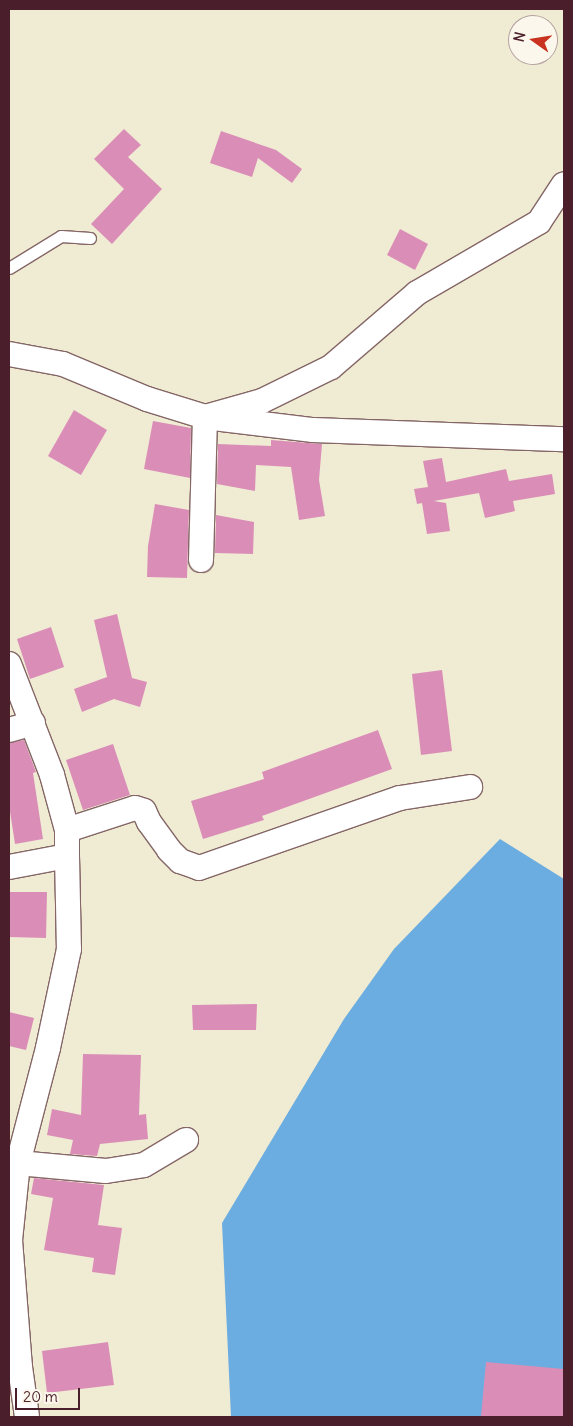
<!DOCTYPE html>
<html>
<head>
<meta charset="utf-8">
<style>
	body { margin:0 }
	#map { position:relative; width:573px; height:1426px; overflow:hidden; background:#f0ebd3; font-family:Delius,sans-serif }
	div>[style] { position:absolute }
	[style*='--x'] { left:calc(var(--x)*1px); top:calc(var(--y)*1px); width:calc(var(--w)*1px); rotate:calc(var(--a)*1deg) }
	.water>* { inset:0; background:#6bade0 }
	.building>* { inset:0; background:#da8eb7 }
	.roads { filter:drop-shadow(1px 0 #846666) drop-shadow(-1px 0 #846666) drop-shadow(0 1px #846666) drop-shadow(0 -1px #846666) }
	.service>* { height:11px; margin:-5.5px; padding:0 5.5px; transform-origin:5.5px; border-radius:5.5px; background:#fff }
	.minor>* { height:24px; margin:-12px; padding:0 12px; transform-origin:12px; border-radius:12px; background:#fff }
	span { translate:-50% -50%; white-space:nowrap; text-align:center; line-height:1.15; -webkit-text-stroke:4px #fbf7ec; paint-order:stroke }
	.frame { position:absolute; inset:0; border:10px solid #4a1f2b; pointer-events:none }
	.north { position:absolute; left:508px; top:15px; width:50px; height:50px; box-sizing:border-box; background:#fbf7ec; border:1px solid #b4a19f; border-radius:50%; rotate:283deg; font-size:14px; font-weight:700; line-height:20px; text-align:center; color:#4a1f2b }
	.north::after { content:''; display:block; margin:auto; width:18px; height:22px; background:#c8321e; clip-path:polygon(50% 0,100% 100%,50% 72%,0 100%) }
	.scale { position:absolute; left:15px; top:1388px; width:65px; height:22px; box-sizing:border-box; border:2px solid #4a1f2b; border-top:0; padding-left:6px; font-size:15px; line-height:18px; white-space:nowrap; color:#4a1f2b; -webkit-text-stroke:4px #fbf7ec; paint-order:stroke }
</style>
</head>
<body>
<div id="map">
	<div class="water">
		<div style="clip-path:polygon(500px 839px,564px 879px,564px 1417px,231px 1417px,222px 1223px,344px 1019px,394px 949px)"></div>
	</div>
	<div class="building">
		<div style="clip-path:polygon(124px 129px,141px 145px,128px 157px,162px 189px,112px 244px,91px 224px,124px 189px,94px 159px)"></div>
		<div style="clip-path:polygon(221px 131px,276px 150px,302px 169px,292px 183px,258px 158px,252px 177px,210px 163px)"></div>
		<div style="clip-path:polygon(400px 229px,428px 244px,415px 270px,387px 255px)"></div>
		<div style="clip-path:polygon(74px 410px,107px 430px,81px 475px,48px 456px)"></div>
		<div style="clip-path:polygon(153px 421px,191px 428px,190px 478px,144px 469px)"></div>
		<div style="clip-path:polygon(271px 440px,322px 444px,319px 480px,325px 516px,299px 520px,291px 467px,256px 465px,255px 491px,217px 484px,218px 444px,271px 446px)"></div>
		<div style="clip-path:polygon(442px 458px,446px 482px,506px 469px,509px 481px,552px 474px,555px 494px,513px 501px,515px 511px,485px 518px,479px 493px,434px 501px,446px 503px,450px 531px,427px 534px,422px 503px,417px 504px,414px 489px,428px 487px,423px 461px)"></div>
		<div style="clip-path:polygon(155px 504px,189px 510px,187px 578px,147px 577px,148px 546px)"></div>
		<div style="clip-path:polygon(216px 515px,254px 522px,253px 554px,215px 553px)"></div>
		<div style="clip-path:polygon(117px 614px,132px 678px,147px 682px,140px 707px,114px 699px,82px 712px,74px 689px,107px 677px,94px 620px)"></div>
		<div style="clip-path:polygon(51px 627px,64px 667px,30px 679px,17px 639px)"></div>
		<div style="clip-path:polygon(442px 670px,452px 751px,421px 755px,412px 674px)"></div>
		<div style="clip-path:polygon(378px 730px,392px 769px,262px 816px,264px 820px,203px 839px,191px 801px,264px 779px,262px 772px)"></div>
		<div style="clip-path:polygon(24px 740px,36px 772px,33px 773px,43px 839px,15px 844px,9px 805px,9px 743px)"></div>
		<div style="clip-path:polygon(113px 744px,130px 795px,83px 810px,66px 760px)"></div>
		<div style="clip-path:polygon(9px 892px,47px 892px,46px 938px,9px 937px)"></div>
		<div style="clip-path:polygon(257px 1004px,256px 1030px,193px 1030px,192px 1005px)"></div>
		<div style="clip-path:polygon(9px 1012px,34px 1018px,26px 1050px,9px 1046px)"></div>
		<div style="clip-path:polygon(83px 1054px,141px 1055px,139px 1115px,146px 1114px,148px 1139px,100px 1144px,97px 1156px,70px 1154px,73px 1140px,47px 1135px,52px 1109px,81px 1115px)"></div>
		<div style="clip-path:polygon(34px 1178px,104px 1185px,98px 1225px,122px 1228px,115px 1275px,92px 1272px,94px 1258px,44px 1250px,53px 1198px,31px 1194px)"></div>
		<div style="clip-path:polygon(108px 1342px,114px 1385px,47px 1393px,42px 1351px)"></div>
		<div style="clip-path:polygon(486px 1362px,564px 1369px,564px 1417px,481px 1416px)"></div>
	</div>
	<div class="roads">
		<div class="service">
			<div style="--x:9;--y:268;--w:61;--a:-31.6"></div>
			<div style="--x:61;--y:236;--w:29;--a:4"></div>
		</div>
		<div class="minor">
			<div style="--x:9;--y:354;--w:55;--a:10.5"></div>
			<div style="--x:63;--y:364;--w:91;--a:22.6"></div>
			<div style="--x:147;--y:399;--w:61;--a:17.2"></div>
			<div style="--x:205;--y:417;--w:59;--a:-15.7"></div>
			<div style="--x:262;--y:401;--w:77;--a:-26.2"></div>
			<div style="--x:331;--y:367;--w:113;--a:-40.7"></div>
			<div style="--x:417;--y:293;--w:141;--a:-30.2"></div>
			<div style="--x:539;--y:222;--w:45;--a:-56.7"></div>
			<div style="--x:201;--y:560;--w:143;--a:-88.4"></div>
			<div style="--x:205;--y:417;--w:109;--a:6.9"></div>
			<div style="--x:313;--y:430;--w:251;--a:2.1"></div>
			<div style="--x:9;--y:664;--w:119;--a:68.8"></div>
			<div style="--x:52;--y:775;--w:57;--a:74.7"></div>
			<div style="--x:67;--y:830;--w:26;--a:90"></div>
			<div style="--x:67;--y:856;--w:93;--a:88.8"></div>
			<div style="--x:69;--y:949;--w:101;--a:102"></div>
			<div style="--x:48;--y:1048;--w:119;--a:104.6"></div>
			<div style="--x:18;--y:1163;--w:77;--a:95.9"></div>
			<div style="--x:10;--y:1240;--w:127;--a:85.5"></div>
			<div style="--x:20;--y:1367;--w:50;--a:82"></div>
			<div style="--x:9;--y:730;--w:25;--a:-16"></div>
			<div style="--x:67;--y:830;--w:71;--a:-17.9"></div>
			<div style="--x:135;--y:808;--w:9;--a:18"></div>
			<div style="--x:144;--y:811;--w:12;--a:66"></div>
			<div style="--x:149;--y:822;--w:34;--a:54"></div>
			<div style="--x:169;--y:850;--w:16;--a:45"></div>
			<div style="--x:180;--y:861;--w:20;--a:20"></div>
			<div style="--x:199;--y:868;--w:213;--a:-19.2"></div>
			<div style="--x:400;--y:798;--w:71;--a:-8.9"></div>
			<div style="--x:9;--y:867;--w:59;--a:-10.7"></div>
			<div style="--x:18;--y:1163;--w:88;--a:5.2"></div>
			<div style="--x:106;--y:1171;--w:38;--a:-9"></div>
			<div style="--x:144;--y:1165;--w:49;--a:-30.8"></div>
		</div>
	</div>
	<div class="frame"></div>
	<div class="north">N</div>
	<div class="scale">20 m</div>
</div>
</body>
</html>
